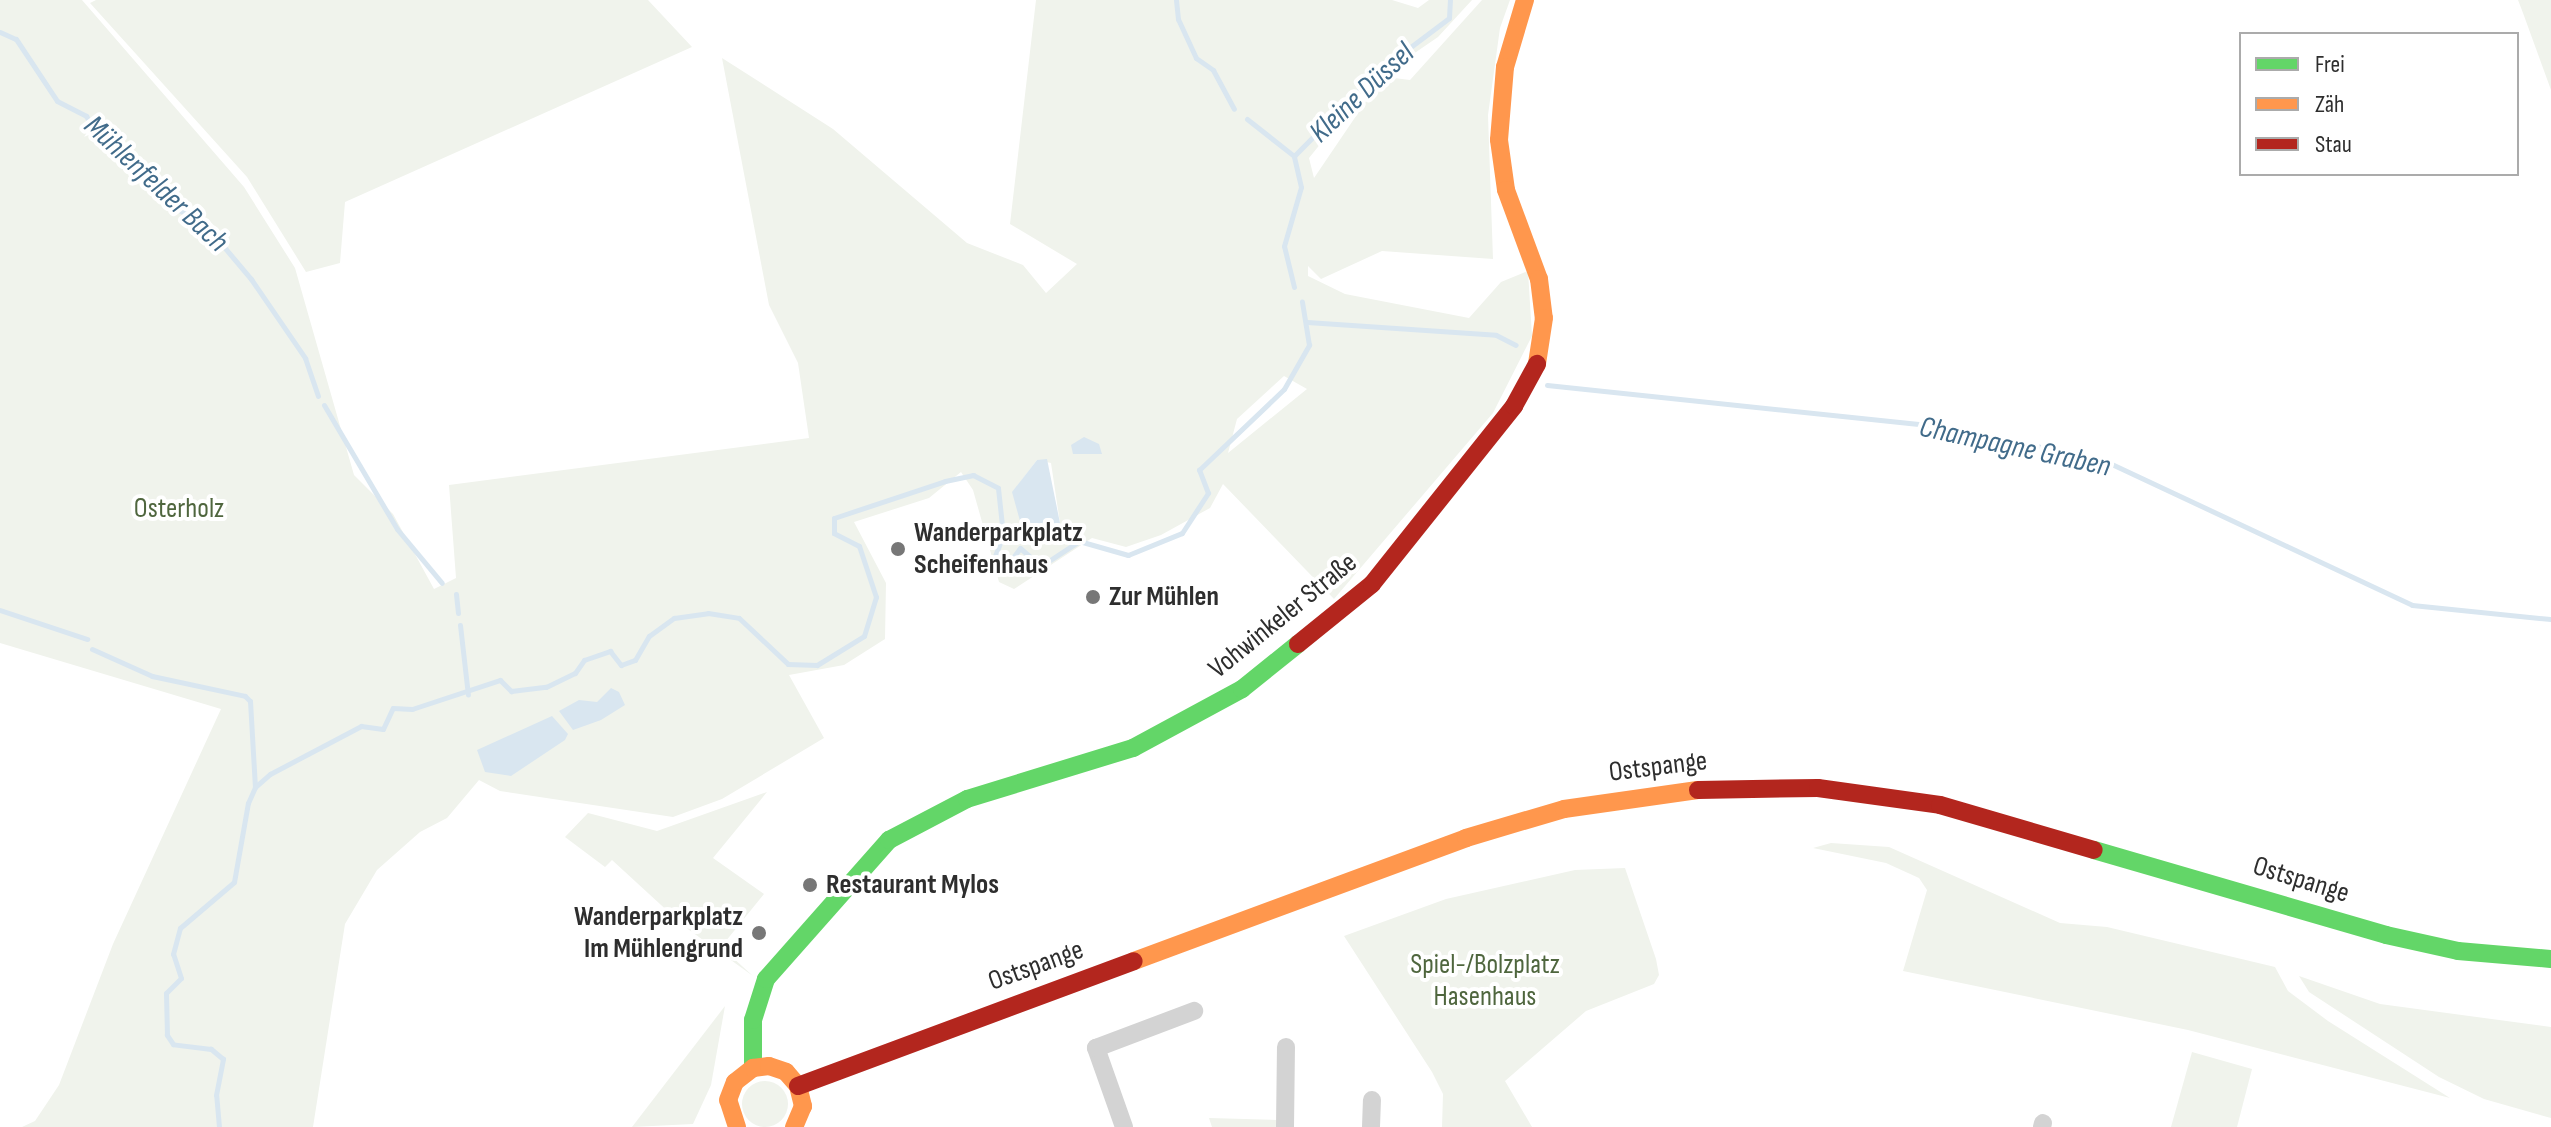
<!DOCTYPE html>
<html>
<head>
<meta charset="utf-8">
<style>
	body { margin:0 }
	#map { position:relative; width:2551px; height:1127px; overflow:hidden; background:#fff; font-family:"Sofia Sans Condensed",sans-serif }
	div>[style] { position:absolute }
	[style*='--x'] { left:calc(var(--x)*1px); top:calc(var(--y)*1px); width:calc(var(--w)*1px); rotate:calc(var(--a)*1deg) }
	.green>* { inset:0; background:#f0f3ec }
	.round { border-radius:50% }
	.water>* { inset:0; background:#d9e6f0 }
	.stream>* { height:5px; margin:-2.5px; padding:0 2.5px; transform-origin:2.5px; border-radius:2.5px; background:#d9e6f0 }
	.street>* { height:18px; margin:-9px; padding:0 9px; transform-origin:9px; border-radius:9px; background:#d3d3d3 }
	.fast>* { height:18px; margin:-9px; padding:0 9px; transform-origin:9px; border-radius:9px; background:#63d668 }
	.slow>* { height:18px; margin:-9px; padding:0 9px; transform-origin:9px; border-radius:9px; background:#ff974d }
	.jam>* { height:18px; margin:-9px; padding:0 9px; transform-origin:9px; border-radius:9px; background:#b3261e }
	.dots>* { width:22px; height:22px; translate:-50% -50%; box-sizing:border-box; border:4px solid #fff; border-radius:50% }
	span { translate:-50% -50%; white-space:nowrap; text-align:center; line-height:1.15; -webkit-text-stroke:8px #fff; paint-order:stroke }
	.park-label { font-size:28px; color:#4f663e }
	.poi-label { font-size:28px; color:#2e2e2e; font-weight:700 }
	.left { translate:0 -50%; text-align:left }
	.right { translate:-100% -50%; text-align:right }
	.street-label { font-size:28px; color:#2e2e2e }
	.water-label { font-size:30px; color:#416b8a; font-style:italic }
	.legend { position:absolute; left:2239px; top:32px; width:280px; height:144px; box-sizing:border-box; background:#fff; border:2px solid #ababab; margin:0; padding:10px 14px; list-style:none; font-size:24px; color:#2e2e2e }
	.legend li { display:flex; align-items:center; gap:16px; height:40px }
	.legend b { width:40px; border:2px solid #ababab }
</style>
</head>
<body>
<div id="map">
	<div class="green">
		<div style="clip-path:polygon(evenodd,0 0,82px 0,244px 187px,295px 268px,354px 475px,393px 514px,434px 589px,456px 578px,449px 485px,809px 438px,798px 363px,769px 305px,722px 58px,833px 129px,967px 243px,1023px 265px,1046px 293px,1077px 264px,1010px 224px,1036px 0,1392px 0,1418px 8px,1429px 0,1472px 0,1438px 37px,1368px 85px,1309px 158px,1314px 178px,1375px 88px,1394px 78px,1410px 80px,1482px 0,1510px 0,1500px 28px,1488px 115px,1493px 259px,1382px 251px,1321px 279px,1308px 266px,1308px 276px,1345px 294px,1469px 318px,1501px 282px,1528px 271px,1532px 336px,1493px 413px,1334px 599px,1223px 484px,1210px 508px,1161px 535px,1126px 547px,1092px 538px,1014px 589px,999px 582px,973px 490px,961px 472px,929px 498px,854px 522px,886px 583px,885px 639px,844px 665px,789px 675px,824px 738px,722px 799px,673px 817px,500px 791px,479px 780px,447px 818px,420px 832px,377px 870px,345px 924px,313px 1127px,22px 1127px,35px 1121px,59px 1085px,113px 944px,221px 709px,0 643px,0 0,1284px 376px,1307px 389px,1228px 453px,1237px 419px,1284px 376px,0 0,1037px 460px,1051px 463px,1060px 523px,1027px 526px,1021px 481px,1037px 460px)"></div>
		<div style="clip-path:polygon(96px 0,648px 0,692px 47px,345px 202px,340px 263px,306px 272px,247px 177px,90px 3px)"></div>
		<div style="clip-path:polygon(2518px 0,2551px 0,2551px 90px,2523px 13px)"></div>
		<div style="clip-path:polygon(767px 792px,713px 858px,764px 894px,721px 947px,753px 976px,685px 927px,612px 860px,605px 867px,565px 837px,588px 813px,657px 831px)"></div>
		<div style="clip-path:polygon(1831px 843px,1889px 847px,2060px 923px,2107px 927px,2275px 967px,2288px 991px,2328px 1021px,2450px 1098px,2188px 1030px,1903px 971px,1927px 890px,1919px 878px,1886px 863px,1813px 848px)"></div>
		<div style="clip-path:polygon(1625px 868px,1656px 959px,1659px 975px,1654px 984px,1586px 1011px,1505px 1081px,1532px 1127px,1442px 1127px,1443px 1094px,1432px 1072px,1344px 936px,1446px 899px,1575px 870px)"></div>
		<div style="clip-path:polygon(2299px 976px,2380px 1004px,2551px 1027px,2551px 1118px,2484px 1099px,2439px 1077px,2309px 992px)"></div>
		<div style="clip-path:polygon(725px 1006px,711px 1085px,693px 1124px,632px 1127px)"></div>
		<div style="clip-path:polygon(2192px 1052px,2252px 1069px,2237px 1127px,2171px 1127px)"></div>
		<div class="round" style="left:742px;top:1081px;width:46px;height:46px"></div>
		<div style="clip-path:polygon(1209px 1118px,1277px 1120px,1277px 1127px,1212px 1127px)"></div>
	</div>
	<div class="water">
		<div style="clip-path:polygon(1084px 437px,1099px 444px,1102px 454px,1073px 454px,1071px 445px)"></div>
		<div style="clip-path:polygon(1047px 459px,1060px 523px,1027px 526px,1020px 521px,1012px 492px,1037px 460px)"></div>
		<div style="clip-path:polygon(611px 688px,619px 692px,625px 705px,601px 720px,573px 730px,559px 711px,579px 700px,597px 702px)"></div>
		<div style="clip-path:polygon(552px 716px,568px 734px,565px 740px,511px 776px,485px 772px,477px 750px)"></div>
	</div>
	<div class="stream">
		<div style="--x:1176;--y:0;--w:19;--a:84"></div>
		<div style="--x:1178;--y:19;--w:43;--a:65.2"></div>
		<div style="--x:1196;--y:58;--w:21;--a:35"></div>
		<div style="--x:1213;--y:70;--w:44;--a:61.7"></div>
		<div style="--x:0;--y:32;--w:17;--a:24"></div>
		<div style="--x:16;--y:39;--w:74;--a:56.5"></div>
		<div style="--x:57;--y:101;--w:33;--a:27"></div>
		<div style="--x:86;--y:116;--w:31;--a:58"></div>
		<div style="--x:102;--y:142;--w:28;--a:26"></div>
		<div style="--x:127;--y:154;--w:23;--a:65"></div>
		<div style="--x:137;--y:175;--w:44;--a:43.2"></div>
		<div style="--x:169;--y:205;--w:38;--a:27"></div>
		<div style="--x:203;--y:222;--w:75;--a:49.9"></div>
		<div style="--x:251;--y:279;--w:96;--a:55.6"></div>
		<div style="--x:305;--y:358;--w:40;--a:71.1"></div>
		<div style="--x:1247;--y:119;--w:60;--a:38.2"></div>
		<div style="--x:1294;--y:287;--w:42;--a:-103.7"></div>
		<div style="--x:1284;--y:246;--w:61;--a:-73.9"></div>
		<div style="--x:1301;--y:187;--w:32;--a:-103"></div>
		<div style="--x:1294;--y:156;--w:117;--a:-45.3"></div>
		<div style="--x:1376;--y:73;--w:91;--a:-37"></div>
		<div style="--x:1449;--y:18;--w:18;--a:-87"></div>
		<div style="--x:1307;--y:322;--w:189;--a:3.9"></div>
		<div style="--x:1496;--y:335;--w:22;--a:27"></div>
		<div style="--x:1547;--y:385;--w:400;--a:6"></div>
		<div style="--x:1945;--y:427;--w:161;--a:11.8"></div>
		<div style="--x:2103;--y:460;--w:341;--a:25.1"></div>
		<div style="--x:2412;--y:605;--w:140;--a:5.8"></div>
		<div style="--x:324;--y:405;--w:144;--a:59.5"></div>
		<div style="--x:397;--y:529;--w:70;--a:50.2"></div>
		<div style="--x:456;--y:594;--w:19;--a:84"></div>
		<div style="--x:0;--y:610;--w:92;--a:18.4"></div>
		<div style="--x:460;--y:625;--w:70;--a:83.5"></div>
		<div style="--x:92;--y:649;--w:66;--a:24.2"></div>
		<div style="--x:152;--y:676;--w:95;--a:12.1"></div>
		<div style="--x:245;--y:696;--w:7;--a:45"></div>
		<div style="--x:250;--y:701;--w:86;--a:86.7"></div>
		<div style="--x:219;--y:1127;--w:32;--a:-95"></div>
		<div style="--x:216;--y:1095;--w:37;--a:-79"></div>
		<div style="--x:223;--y:1059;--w:16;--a:-140"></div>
		<div style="--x:211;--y:1049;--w:38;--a:-173"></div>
		<div style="--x:173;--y:1044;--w:11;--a:-124"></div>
		<div style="--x:167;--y:1035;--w:42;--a:-91.4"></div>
		<div style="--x:166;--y:993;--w:21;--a:-45"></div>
		<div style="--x:181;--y:978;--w:25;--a:-108"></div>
		<div style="--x:173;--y:954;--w:27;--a:-75"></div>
		<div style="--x:180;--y:928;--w:71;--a:-40.4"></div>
		<div style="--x:234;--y:882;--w:80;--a:-80"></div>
		<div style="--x:248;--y:803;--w:17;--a:-66"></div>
		<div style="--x:255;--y:787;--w:20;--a:-41"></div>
		<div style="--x:270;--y:774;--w:103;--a:-27.8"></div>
		<div style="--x:361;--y:726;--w:22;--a:8"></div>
		<div style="--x:383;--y:729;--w:23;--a:-65"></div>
		<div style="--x:393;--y:708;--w:19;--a:3"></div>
		<div style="--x:412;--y:709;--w:93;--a:-18.2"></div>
		<div style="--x:500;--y:680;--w:16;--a:45"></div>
		<div style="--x:511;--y:691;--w:35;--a:-7"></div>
		<div style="--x:546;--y:687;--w:32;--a:-26"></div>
		<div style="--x:575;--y:673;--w:16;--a:-55"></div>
		<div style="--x:584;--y:660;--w:28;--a:-19"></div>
		<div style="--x:610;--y:651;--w:18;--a:52"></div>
		<div style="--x:621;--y:665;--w:15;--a:-20"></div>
		<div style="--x:635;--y:660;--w:28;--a:-60"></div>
		<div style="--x:649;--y:636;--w:31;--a:-36"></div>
		<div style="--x:674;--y:618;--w:34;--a:-8"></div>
		<div style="--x:708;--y:613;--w:31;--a:9"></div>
		<div style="--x:739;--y:618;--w:67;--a:43.2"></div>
		<div style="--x:788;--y:664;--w:29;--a:2"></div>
		<div style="--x:817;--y:665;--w:55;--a:-31.7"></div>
		<div style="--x:864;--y:636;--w:41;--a:-72.9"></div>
		<div style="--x:876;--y:597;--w:54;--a:-108.4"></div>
		<div style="--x:859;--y:546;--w:28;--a:-153"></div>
		<div style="--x:834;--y:533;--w:15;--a:-90"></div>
		<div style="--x:834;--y:518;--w:117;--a:-18.4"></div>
		<div style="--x:945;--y:481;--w:29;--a:-12"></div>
		<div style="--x:973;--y:475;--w:28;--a:27"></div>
		<div style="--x:998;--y:488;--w:47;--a:83.9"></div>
		<div style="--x:1003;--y:535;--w:26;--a:111"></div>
		<div style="--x:994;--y:559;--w:17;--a:3"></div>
		<div style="--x:1011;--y:560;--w:15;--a:-53"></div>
		<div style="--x:1020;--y:548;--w:28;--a:41"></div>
		<div style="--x:1041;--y:566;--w:45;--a:-33.3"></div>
		<div style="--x:1079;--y:541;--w:51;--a:15.9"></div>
		<div style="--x:1128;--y:555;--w:58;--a:-22.2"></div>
		<div style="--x:1182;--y:533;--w:48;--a:-57"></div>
		<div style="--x:1208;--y:493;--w:25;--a:-111"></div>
		<div style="--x:1199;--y:470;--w:117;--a:-43.6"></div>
		<div style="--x:1284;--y:389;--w:51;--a:-60.4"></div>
		<div style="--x:1309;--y:345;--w:44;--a:-99.2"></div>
	</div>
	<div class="street">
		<div style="--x:1124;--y:1127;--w:84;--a:-109.5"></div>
		<div style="--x:1096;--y:1048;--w:105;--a:-20.7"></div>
		<div style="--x:1285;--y:1127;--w:80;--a:-89.3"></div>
		<div style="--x:1371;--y:1127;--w:27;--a:-88"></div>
		<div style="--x:2042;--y:1127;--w:4;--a:-76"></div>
	</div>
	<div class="fast">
		<div style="--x:2094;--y:850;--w:304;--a:16.2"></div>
		<div style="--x:2386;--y:935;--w:74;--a:12.5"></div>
		<div style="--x:2458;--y:951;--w:93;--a:4.9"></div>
		<div style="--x:753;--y:1068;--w:48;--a:-90"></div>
		<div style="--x:753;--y:1020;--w:43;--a:-72.4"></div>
		<div style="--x:766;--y:979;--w:186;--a:-48.5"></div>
		<div style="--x:889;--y:840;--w:88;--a:-27.7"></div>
		<div style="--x:967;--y:799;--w:174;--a:-17.1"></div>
		<div style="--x:1133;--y:748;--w:124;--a:-28.4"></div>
		<div style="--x:1242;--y:689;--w:72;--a:-38.8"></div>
	</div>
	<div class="slow">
		<div style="--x:1525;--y:0;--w:70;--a:106.6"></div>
		<div style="--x:1505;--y:67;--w:73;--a:94.7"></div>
		<div style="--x:1499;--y:140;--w:50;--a:82"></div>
		<div style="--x:1506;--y:190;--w:95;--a:69.7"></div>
		<div style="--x:1539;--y:279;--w:39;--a:83"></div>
		<div style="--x:1544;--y:318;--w:47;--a:98.7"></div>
		<div style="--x:1134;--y:961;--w:354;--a:-20.3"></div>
		<div style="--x:1466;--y:838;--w:102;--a:-16.5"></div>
		<div style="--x:1564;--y:809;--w:135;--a:-8.1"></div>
		<div style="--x:737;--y:1127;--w:28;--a:-108"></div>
		<div style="--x:728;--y:1100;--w:19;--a:-69"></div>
		<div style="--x:735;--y:1082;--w:23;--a:-38"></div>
		<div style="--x:753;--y:1068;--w:16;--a:-7"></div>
		<div style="--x:769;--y:1066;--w:18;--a:19"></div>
		<div style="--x:786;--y:1072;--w:18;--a:49"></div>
		<div style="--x:798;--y:1086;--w:21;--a:76"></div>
		<div style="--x:803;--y:1106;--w:23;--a:113"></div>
	</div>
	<div class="jam">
		<div style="--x:1298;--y:644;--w:95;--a:-39"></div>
		<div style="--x:1372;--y:584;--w:228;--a:-51.4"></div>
		<div style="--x:1514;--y:406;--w:48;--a:-61.3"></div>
		<div style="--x:1698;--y:790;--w:120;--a:-1"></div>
		<div style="--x:1818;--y:788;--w:123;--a:7.9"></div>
		<div style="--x:1940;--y:805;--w:160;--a:16.3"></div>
		<div style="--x:798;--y:1086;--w:358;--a:-20.4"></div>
	</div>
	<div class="dots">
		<div style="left:898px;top:549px;background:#777"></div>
		<div style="left:1093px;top:597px;background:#777"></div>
		<div style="left:810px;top:885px;background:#777"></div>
		<div style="left:759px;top:933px;background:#777"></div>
	</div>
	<div class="park-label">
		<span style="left:179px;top:509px">Osterholz</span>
		<span style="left:1485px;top:981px">Spiel-/Bolzplatz<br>Hasenhaus</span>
	</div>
	<div class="poi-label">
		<span class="left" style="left:914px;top:549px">Wanderparkplatz<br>Scheifenhaus</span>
		<span class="left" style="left:1109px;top:597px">Zur Mühlen</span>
		<span class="left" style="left:826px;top:885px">Restaurant Mylos</span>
		<span class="right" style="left:743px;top:933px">Wanderparkplatz<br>Im Mühlengrund</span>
	</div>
	<div class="street-label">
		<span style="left:1283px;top:616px;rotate:-39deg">Vohwinkeler Straße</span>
		<span style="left:1658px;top:767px;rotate:-7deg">Ostspange</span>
		<span style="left:2301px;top:880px;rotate:17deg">Ostspange</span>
		<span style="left:1036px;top:966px;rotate:-20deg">Ostspange</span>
	</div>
	<div class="water-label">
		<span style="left:1362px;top:93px;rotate:-43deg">Kleine Düssel</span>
		<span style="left:156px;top:184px;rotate:43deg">Mühlenfelder Bach</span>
		<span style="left:2015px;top:447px;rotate:12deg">Champagne Graben</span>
	</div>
	<ul class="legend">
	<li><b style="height:10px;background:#63d668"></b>Frei</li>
	<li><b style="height:10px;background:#ff974d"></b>Zäh</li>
	<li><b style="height:10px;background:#b3261e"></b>Stau</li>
	</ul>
</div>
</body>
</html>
